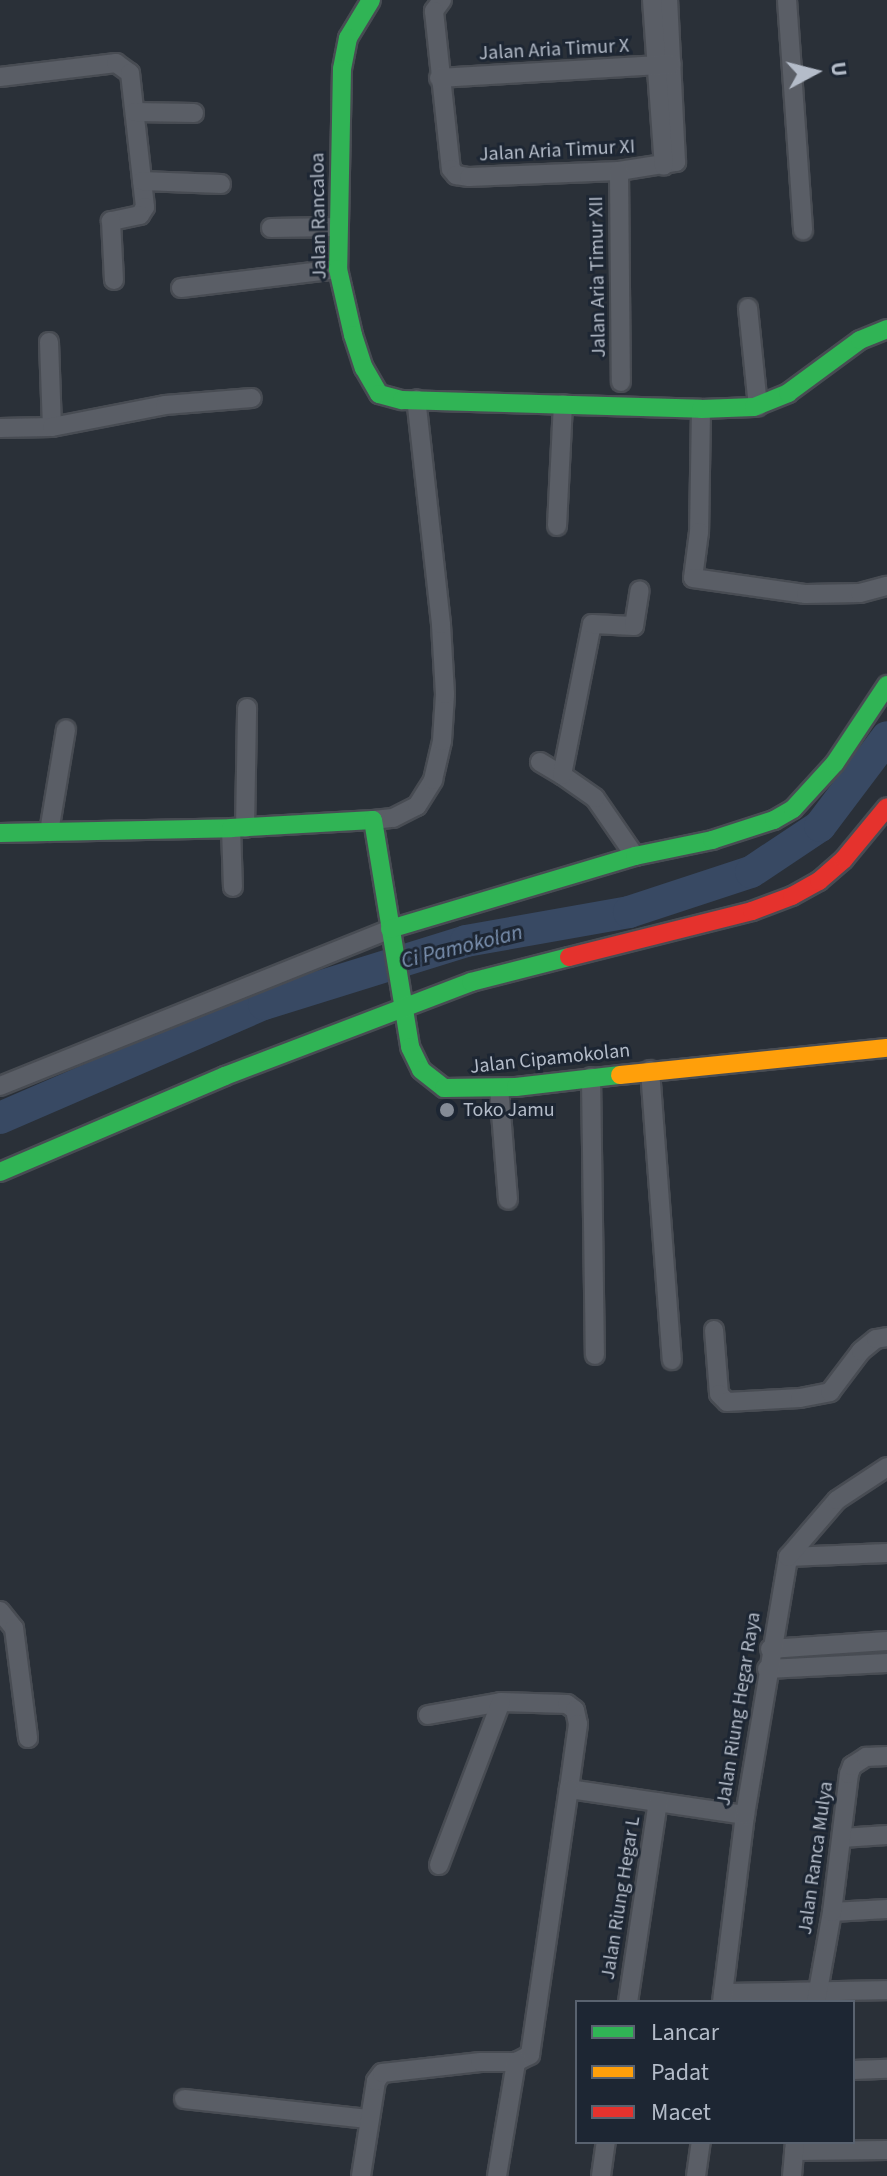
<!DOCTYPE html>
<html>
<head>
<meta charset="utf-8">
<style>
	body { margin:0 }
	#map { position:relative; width:887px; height:2176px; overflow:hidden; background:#2a3038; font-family:"Source Sans 3",sans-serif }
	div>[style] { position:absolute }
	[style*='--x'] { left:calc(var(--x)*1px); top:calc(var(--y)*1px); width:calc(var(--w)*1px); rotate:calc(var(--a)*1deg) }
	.river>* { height:32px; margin:-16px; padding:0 16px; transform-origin:16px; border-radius:16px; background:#384963 }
	.roads { filter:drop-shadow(2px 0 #484c53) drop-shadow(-2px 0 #484c53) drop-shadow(0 2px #484c53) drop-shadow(0 -2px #484c53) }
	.street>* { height:18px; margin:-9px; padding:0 9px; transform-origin:9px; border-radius:9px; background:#5a5e66 }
	.fast>* { height:18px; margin:-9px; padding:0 9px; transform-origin:9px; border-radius:9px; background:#30b455 }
	.slow>* { height:18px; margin:-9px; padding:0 9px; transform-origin:9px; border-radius:9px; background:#ff9f0a }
	.jam>* { height:18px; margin:-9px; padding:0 9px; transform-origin:9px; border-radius:9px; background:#e5322d }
	.dots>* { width:22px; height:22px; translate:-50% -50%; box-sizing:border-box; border:4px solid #1d2633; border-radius:50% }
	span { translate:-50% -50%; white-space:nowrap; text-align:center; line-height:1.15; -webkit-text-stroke:6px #1d2633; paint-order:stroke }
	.street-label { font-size:20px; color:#b4bcc9 }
	.poi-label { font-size:20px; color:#b4bcc9 }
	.left { translate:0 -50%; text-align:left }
	.water-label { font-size:22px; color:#7c92b1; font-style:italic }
	.legend { position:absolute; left:575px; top:2000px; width:280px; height:144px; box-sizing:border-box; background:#1d2633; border:2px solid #59626f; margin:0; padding:10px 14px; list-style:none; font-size:24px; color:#b4bcc9 }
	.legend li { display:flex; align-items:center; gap:16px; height:40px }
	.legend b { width:40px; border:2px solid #59626f }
	.north { position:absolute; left:775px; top:32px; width:80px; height:80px; -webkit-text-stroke:6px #1d2633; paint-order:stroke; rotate:83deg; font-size:22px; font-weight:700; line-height:32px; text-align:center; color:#b4bcc9 }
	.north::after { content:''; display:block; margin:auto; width:28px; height:36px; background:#b4bcc9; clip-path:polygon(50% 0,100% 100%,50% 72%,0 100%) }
</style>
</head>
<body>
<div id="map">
	<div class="river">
		<div style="--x:0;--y:1118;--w:288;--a:-23.4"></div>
		<div style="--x:264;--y:1004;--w:212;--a:-17.3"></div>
		<div style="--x:466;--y:941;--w:166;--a:-10.1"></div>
		<div style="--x:629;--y:912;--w:128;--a:-18.2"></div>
		<div style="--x:751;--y:872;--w:83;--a:-33.7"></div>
		<div style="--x:820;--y:826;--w:111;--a:-53"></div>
	</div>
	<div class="roads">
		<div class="street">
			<div style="--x:442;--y:0;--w:14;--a:126"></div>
			<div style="--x:434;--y:11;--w:159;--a:83.9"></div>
			<div style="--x:451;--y:169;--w:8;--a:50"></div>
			<div style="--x:456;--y:175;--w:13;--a:9"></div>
			<div style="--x:469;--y:177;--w:150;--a:-2.3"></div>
			<div style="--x:619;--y:171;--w:58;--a:-9"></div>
			<div style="--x:676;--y:162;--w:162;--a:-92.8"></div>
			<div style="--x:652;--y:0;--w:166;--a:85.9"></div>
			<div style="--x:787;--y:0;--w:231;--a:86"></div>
			<div style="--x:0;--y:77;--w:117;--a:-6.9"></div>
			<div style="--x:116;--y:63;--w:17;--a:36"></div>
			<div style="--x:130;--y:73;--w:135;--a:83.6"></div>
			<div style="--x:145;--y:207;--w:9;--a:122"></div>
			<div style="--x:140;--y:215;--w:30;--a:168"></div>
			<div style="--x:111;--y:221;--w:59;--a:87.1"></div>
			<div style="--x:439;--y:78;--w:233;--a:-3.4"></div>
			<div style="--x:135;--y:112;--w:59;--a:1"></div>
			<div style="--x:619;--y:171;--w:211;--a:89.5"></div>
			<div style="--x:142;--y:181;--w:79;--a:2.2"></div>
			<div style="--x:271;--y:228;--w:67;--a:-0.9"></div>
			<div style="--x:181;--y:288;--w:158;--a:-6.9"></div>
			<div style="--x:748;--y:308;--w:99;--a:84.2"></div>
			<div style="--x:49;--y:342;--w:85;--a:88"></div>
			<div style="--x:701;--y:409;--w:123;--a:90.9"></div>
			<div style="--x:699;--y:532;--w:46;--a:97.4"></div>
			<div style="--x:693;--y:578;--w:114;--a:8.1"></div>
			<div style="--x:806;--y:594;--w:54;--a:-1.1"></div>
			<div style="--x:860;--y:593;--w:28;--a:-15"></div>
			<div style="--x:0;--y:428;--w:52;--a:-1.1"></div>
			<div style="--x:52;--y:427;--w:115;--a:-11"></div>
			<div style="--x:165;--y:405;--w:87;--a:-4.6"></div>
			<div style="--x:557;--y:526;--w:122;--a:-87.2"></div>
			<div style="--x:540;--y:762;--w:26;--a:31"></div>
			<div style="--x:373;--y:820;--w:20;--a:-6"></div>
			<div style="--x:393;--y:818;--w:27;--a:-27"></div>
			<div style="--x:417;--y:806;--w:31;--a:-58"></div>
			<div style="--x:433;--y:780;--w:40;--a:-77"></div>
			<div style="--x:442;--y:741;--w:47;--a:-86.3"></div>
			<div style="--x:445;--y:694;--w:70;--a:-93.3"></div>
			<div style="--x:441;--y:624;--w:226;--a:-96.3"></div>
			<div style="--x:231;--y:828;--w:59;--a:88.1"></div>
			<div style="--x:245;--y:828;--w:120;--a:-89"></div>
			<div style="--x:49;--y:832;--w:104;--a:-80.6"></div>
			<div style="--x:635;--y:856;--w:70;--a:-124.6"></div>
			<div style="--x:595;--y:798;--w:40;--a:-145.1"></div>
			<div style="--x:562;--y:775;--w:154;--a:-78.8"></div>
			<div style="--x:592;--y:624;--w:42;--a:2.7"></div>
			<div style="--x:634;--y:626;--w:36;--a:-81"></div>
			<div style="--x:650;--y:1070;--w:291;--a:85.7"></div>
			<div style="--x:591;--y:1077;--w:278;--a:89.2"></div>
			<div style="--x:0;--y:1086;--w:420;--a:-21.9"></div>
			<div style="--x:499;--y:1088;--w:112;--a:85.4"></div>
			<div style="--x:714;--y:1330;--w:64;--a:85.5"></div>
			<div style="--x:719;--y:1394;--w:11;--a:45"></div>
			<div style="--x:727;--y:1402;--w:73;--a:-3.1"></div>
			<div style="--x:800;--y:1398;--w:31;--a:-11"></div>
			<div style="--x:830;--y:1392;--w:51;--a:-52.9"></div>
			<div style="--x:861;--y:1351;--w:19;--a:-39"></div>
			<div style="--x:876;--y:1339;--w:11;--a:-10"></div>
			<div style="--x:788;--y:1557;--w:99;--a:-2.3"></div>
			<div style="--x:0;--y:1611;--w:22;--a:51"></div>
			<div style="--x:14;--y:1628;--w:111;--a:82.7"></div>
			<div style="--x:770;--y:1649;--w:117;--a:-3.9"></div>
			<div style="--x:767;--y:1669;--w:120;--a:-2.9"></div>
			<div style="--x:428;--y:1715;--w:74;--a:-10.1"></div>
			<div style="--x:501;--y:1702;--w:66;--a:1.7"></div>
			<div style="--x:567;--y:1704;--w:10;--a:37"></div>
			<div style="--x:575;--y:1710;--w:14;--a:78"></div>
			<div style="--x:578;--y:1724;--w:66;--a:97.9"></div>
			<div style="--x:569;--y:1789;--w:178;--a:8.4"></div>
			<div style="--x:842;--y:1838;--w:45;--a:-3.8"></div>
			<div style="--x:439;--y:1865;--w:174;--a:-69.2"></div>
			<div style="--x:832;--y:1912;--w:55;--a:-3.1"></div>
			<div style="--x:723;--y:1993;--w:164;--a:-1"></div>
			<div style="--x:628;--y:2002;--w:202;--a:-81.5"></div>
			<div style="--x:722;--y:2002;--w:188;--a:-83"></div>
			<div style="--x:745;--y:1815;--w:262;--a:-80.5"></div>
			<div style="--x:788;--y:1557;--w:75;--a:-49.3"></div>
			<div style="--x:837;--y:1500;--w:60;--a:-33.4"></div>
			<div style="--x:816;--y:2002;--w:91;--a:-79.9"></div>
			<div style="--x:832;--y:1912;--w:139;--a:-83"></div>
			<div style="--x:849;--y:1774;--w:9;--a:-69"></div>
			<div style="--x:852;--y:1766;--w:17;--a:-33"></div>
			<div style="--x:866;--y:1757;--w:21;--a:-3"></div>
			<div style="--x:853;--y:2070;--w:34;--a:-2"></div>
			<div style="--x:184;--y:2099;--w:185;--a:6.2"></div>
			<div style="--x:794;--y:2151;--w:93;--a:-0.6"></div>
			<div style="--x:361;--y:2176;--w:96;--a:-81"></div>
			<div style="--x:376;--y:2081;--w:10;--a:-53"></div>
			<div style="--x:382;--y:2073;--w:99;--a:-6.4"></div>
			<div style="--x:480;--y:2062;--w:36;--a:0"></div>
			<div style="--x:516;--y:2062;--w:16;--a:-27"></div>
			<div style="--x:530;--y:2055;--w:269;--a:-81.7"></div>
			<div style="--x:497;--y:2176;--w:116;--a:-80.5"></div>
			<div style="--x:601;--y:2176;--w:34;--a:-82"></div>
			<div style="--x:696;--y:2176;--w:34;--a:-82"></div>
			<div style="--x:792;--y:2176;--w:34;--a:-85"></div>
		</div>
		<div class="fast">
			<div style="--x:371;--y:0;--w:44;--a:121.2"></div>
			<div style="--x:348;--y:38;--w:32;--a:101"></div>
			<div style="--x:342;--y:69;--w:200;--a:91.1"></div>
			<div style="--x:338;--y:269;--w:68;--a:77.2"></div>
			<div style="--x:353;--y:335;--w:35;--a:72"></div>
			<div style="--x:364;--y:368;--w:30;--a:60"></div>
			<div style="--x:379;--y:394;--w:24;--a:15"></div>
			<div style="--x:402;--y:400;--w:299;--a:1.7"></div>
			<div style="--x:701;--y:409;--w:53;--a:-2.2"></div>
			<div style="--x:754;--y:407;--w:37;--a:-22"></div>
			<div style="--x:788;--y:393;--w:89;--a:-36.4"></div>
			<div style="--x:860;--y:340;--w:29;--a:-22"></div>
			<div style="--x:0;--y:833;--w:231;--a:-1.2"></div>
			<div style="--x:231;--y:828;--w:142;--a:-3.2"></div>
			<div style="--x:373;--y:820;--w:230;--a:80.7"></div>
			<div style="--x:410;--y:1047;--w:25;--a:64"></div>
			<div style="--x:421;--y:1070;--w:29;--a:38"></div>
			<div style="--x:444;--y:1088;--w:72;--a:-0.8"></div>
			<div style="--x:516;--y:1087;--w:105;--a:-6.6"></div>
			<div style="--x:390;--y:929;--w:256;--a:-16.6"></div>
			<div style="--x:635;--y:856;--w:79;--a:-11.7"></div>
			<div style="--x:712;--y:840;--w:65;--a:-17.9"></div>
			<div style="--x:774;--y:820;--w:22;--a:-30"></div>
			<div style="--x:793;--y:809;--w:62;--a:-47.6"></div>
			<div style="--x:835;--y:763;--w:94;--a:-56.3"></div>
			<div style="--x:0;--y:1172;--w:245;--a:-23.1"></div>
			<div style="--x:225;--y:1076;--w:263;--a:-20.9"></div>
			<div style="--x:471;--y:982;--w:101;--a:-14.3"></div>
		</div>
		<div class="slow">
			<div style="--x:620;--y:1075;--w:268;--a:-5.8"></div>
		</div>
		<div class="jam">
			<div style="--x:569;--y:957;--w:189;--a:-14.1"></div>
			<div style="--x:752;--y:911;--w:43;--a:-20.6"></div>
			<div style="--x:792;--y:896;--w:31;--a:-29"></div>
			<div style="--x:819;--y:881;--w:33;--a:-41"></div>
			<div style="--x:844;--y:859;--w:67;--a:-50.4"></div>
		</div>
	</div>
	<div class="dots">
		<div style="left:447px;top:1110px;background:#848b96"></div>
	</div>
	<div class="street-label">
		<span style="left:554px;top:50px;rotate:-3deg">Jalan Aria Timur X</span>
		<span style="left:557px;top:151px;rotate:-3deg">Jalan Aria Timur XI</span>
		<span style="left:319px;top:216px;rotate:-91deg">Jalan Rancaloa</span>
		<span style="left:598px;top:277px;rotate:-91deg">Jalan Aria Timur XII</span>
		<span style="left:550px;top:1059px;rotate:-6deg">Jalan Cipamokolan</span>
		<span style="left:739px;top:1709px;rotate:-81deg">Jalan Riung Hegar Raya</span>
		<span style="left:816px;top:1858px;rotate:-82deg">Jalan Ranca Mulya</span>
		<span style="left:621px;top:1898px;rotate:-81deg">Jalan Riung Hegar L</span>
	</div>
	<div class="poi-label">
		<span class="left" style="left:463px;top:1110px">Toko Jamu</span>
	</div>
	<div class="water-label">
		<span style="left:462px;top:947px;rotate:-14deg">Ci Pamokolan</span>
	</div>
	<ul class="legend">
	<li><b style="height:10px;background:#30b455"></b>Lancar</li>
	<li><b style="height:10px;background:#ff9f0a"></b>Padat</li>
	<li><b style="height:10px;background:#e5322d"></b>Macet</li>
	</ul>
	<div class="north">U</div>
</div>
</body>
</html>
